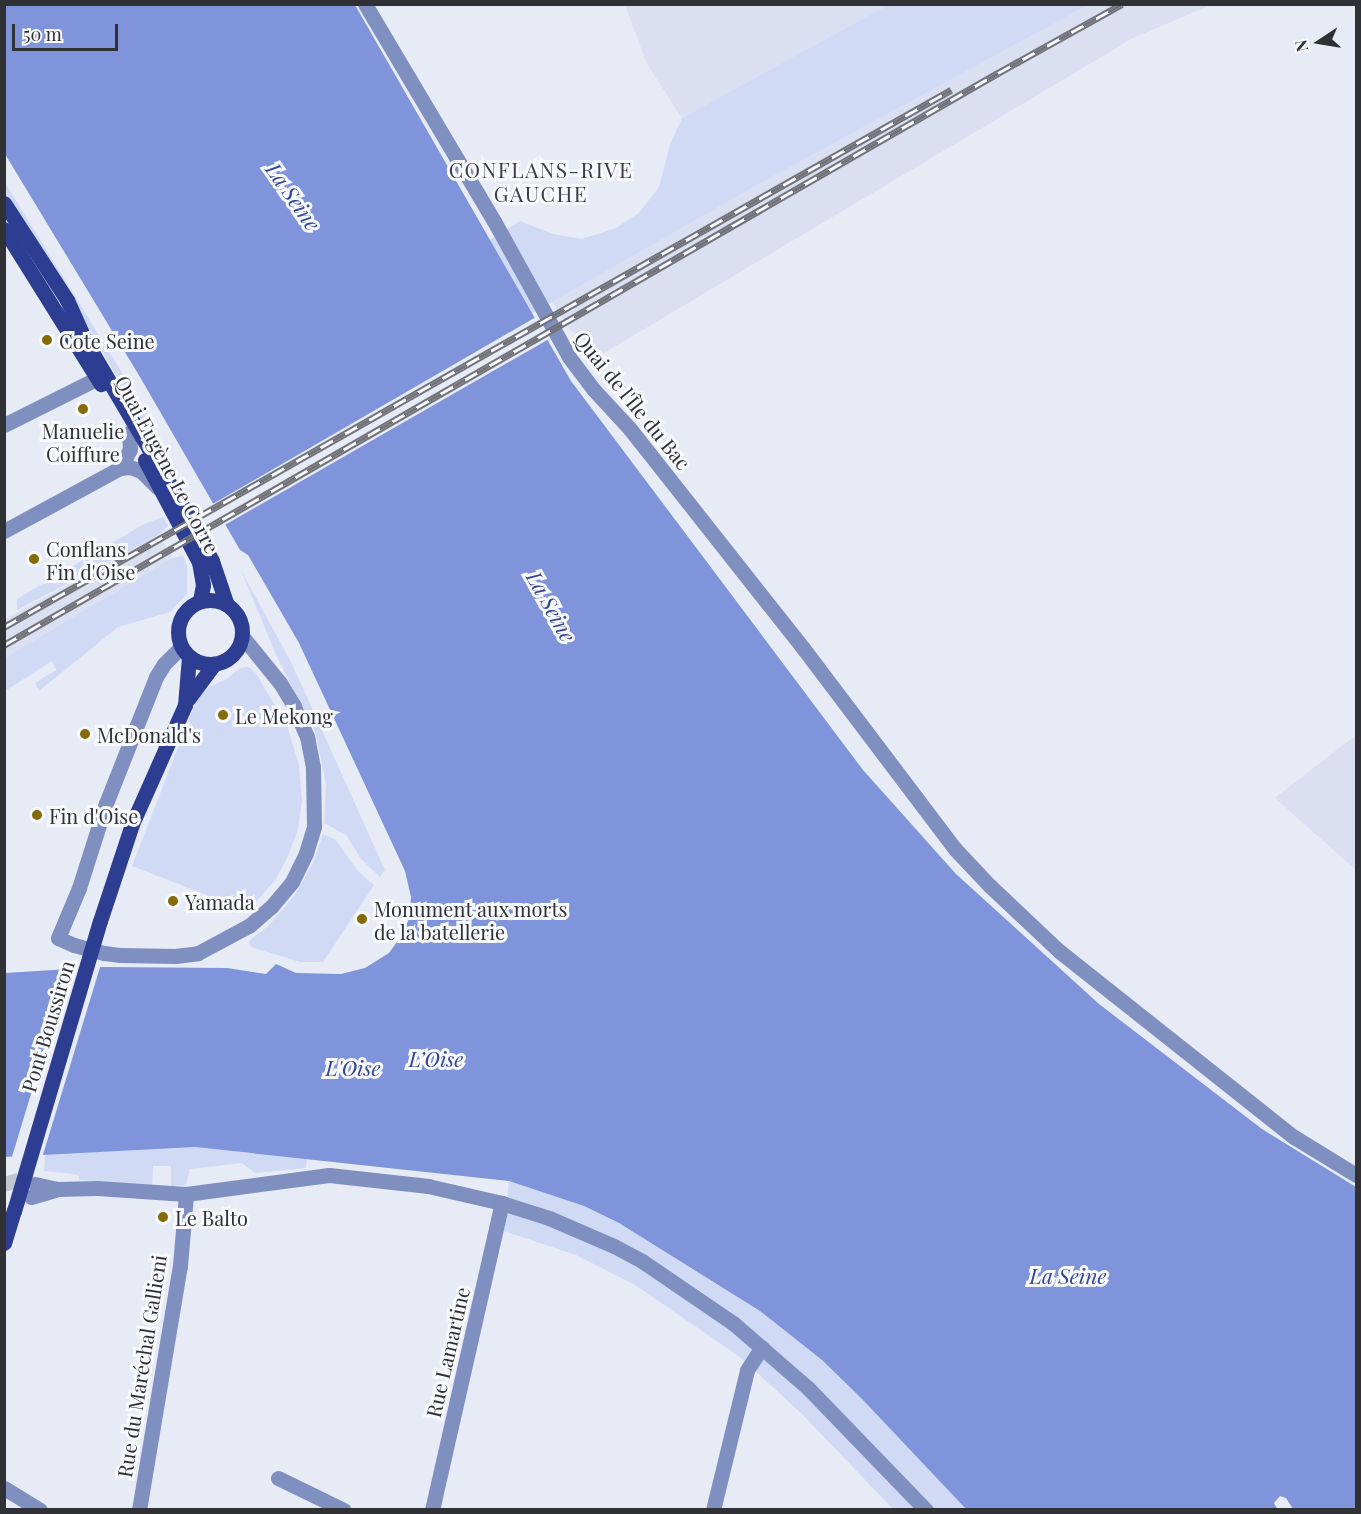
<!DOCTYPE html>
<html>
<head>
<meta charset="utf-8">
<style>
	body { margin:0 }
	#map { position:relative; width:1361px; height:1514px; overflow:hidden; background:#e7ebf6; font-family:"Playfair Display",serif }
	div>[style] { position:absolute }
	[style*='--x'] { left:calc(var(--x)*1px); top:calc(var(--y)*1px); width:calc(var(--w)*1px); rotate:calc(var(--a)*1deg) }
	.built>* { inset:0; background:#dadff1 }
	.green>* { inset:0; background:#d0daf5 }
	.water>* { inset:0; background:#7f94da }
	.pier>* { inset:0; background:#e7ebf6 }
	.minor-tunnel>* { height:15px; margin-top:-7.5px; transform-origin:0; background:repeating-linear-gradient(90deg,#c2c6cf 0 15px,transparent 0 23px) }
	.minor>* { height:15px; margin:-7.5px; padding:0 7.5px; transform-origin:7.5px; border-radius:7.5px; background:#7f8fbf }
	.major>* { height:15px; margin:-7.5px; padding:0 7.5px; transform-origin:7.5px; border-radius:7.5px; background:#2c3d92 }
	.major>.ring { margin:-7.5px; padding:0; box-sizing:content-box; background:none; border:15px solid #2c3d92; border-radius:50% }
	.rail>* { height:7px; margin-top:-3.5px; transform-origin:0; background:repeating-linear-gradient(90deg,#f7f9fd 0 14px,#717379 0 28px); box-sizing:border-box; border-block:2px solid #717379 }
	.major-bridge>* { height:15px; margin:-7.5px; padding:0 7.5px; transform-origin:7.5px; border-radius:7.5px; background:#2c3d92 }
	.dots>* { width:16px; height:16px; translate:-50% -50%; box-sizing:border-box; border:3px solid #f7f9fd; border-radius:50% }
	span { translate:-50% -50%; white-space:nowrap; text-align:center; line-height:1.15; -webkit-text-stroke:6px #f7f9fd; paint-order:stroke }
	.poi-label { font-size:20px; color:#303135 }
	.left { translate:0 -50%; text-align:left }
	.street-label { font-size:20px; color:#303135 }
	.neighbourhood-label { font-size:21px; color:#3b3e46; letter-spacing:1.5px }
	.water-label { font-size:21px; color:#334597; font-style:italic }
	.frame { position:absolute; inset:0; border:6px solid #303135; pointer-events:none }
	.north { position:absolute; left:1289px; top:12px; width:60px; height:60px; -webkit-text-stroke:4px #f7f9fd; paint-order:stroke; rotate:258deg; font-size:16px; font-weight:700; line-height:24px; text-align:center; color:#303135 }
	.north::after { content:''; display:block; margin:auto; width:21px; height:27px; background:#303135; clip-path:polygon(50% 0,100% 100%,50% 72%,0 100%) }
	.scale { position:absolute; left:12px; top:24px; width:106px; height:27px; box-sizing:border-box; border:3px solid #303135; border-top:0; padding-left:8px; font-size:18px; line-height:21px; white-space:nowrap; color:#303135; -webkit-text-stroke:4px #f7f9fd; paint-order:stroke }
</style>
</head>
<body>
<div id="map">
	<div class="built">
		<div style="clip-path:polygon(625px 5px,625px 4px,888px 5px,682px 118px,647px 64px)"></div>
		<div style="clip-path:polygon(1088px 5px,1211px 5px,1133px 38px,604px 353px,570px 330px,552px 302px,757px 185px)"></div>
		<div style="clip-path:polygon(159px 535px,172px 558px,5px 658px,5px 619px)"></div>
		<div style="clip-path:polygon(1356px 735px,1356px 870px,1275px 798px)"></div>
	</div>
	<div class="green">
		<div style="clip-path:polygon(888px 5px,1088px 5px,757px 185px,531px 314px,489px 240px,520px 221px,553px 234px,582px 239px,616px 228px,639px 213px,659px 187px,670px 145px,682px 118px)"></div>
		<div style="clip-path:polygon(4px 181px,156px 428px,154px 432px,178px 482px,72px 299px,5px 193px)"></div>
		<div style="clip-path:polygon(163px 517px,168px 526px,159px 535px,17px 610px,17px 599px,144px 524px)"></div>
		<div style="clip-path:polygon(183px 556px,187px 566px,187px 594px,170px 612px,118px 627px,39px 691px,35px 683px,56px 670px,52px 661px,5px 691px,5px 658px,172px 558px)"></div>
		<div style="clip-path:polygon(241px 570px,292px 664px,385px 870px,380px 877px,361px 859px,346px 835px,324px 823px,326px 784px,315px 731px,276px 655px)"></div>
		<div style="clip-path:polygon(248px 667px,255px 672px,287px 726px,299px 765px,302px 800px,298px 830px,288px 856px,276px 879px,248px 911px,132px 866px,200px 691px,227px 679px,240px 668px)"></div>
		<div style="clip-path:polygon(323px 834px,335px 839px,358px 871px,374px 885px,323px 962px,300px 962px,251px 947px,249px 941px,268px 926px,295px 895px,314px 861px)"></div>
		<div style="clip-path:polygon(195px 1147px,307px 1159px,306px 1168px,255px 1173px,242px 1163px,190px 1169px,186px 1185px,171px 1186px,171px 1166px,153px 1166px,152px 1186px,79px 1180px,79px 1176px,74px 1174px,44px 1171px,45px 1155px)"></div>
		<div style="clip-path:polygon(509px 1181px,584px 1206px,619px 1223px,760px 1311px,822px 1360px,862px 1399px,966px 1509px,893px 1509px,802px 1414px,740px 1357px,635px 1285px,576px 1255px,504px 1231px)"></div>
	</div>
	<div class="water">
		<div style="clip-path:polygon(5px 5px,355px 5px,571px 381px,863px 770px,956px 874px,1099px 1004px,1262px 1129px,1356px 1187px,1356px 1509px,1293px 1509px,1286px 1498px,1280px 1496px,1274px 1503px,1278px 1510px,966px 1509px,862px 1399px,822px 1360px,760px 1311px,619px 1223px,584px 1206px,509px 1181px,195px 1147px,5px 1157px,5px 973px,102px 967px,227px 968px,266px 974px,276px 964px,296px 973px,341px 974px,365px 968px,389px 953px,402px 935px,409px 919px,411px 897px,405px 871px,299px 643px,248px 555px,240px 550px,140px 377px,5px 154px)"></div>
	</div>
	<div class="pier">
		<div style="clip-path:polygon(536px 317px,549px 339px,223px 526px,211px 505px)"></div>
		<div style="clip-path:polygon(101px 964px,42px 1158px,11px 1160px,70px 965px)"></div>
	</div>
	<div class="minor-tunnel">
		<div style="--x:4;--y:1184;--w:16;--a:-15"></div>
		<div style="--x:19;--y:1180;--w:16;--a:14"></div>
	</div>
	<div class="minor">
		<div style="--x:365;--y:4;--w:252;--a:59.3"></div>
		<div style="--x:494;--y:221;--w:155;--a:61.1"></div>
		<div style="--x:569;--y:357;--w:41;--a:52.9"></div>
		<div style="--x:594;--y:390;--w:53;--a:47.3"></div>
		<div style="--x:630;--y:429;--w:279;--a:51.7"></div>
		<div style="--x:803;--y:648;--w:252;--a:52.9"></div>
		<div style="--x:955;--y:849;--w:51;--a:46.6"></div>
		<div style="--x:990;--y:886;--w:95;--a:43.3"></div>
		<div style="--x:1059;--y:951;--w:300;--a:38.4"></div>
		<div style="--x:1294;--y:1137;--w:73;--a:31.5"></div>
		<div style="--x:4;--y:425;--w:105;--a:-26.6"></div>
		<div style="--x:120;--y:468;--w:10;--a:-6"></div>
		<div style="--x:130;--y:467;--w:12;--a:20"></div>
		<div style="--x:141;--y:471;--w:23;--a:45"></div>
		<div style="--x:4;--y:531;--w:132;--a:-28.5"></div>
		<div style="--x:120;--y:468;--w:21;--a:-62"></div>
		<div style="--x:130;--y:449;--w:16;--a:-94"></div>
		<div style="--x:181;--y:647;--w:24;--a:135"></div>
		<div style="--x:164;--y:664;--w:15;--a:122"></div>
		<div style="--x:156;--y:677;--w:136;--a:111.6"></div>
		<div style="--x:106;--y:803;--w:89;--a:107.6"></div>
		<div style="--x:79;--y:888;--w:54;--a:112.8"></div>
		<div style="--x:58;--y:938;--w:17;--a:24"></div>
		<div style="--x:74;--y:945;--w:31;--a:15"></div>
		<div style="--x:104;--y:953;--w:17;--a:7"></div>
		<div style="--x:121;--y:955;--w:54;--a:1.1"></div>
		<div style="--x:175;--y:956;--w:23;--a:-7"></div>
		<div style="--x:198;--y:953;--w:59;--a:-28.3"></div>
		<div style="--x:250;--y:925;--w:28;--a:-41"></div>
		<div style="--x:271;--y:907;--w:33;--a:-50"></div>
		<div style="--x:292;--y:882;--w:32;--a:-64"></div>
		<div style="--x:306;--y:853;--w:28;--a:-73"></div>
		<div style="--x:314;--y:826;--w:59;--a:-91"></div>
		<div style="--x:313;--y:767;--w:31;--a:-101"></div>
		<div style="--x:307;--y:737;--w:34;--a:-113"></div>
		<div style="--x:294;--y:706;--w:27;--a:-121"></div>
		<div style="--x:280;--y:683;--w:60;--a:-129"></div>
		<div style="--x:35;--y:1184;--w:23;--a:13"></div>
		<div style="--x:57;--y:1189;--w:40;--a:-1.4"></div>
		<div style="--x:97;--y:1188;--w:89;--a:3.9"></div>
		<div style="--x:186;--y:1194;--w:144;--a:-7.6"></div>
		<div style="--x:329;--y:1175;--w:100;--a:6.3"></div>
		<div style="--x:428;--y:1186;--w:76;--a:12.9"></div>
		<div style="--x:502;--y:1203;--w:49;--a:17.7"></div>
		<div style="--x:549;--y:1218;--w:71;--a:23.3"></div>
		<div style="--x:614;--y:1246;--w:32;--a:28"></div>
		<div style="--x:642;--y:1261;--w:110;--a:34.3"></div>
		<div style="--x:733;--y:1323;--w:99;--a:40.9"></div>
		<div style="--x:808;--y:1388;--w:170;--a:46"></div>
		<div style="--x:31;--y:1197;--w:25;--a:-16"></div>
		<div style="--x:278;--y:1478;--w:73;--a:25.9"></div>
		<div style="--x:4;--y:1488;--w:42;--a:31.4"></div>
		<div style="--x:139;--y:1510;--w:247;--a:-80.5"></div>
		<div style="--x:180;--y:1266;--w:72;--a:-85.2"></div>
		<div style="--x:432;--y:1510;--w:315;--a:-77.2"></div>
		<div style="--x:713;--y:1510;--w:144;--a:-76.3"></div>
		<div style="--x:747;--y:1370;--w:27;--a:-57"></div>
	</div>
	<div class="major">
		<div style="--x:4;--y:203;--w:116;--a:57"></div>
		<div style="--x:67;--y:300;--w:46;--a:65.7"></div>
		<div style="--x:86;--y:342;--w:201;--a:59.5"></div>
		<div style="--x:188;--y:515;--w:52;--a:62.4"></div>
		<div style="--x:212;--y:561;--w:46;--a:71.2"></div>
		<div style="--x:4;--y:229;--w:183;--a:58"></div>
		<div style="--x:145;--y:460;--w:115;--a:62.1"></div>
		<div style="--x:199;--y:562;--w:23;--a:80"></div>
		<div style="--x:203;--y:585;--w:16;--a:101"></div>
		<div class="ring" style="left:178px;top:600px;width:49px;height:49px"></div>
		<div style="--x:188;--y:699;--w:44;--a:-53.4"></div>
		<div style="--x:100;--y:921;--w:102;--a:-71.7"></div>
		<div style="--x:132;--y:824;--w:130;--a:-66"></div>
		<div style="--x:185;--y:705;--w:48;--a:-85.2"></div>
		<div style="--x:4;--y:1243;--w:34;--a:-73"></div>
	</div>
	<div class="rail">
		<div style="--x:4;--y:627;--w:1089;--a:-29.56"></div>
		<div style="--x:4;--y:645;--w:1147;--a:-29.92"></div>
		<div style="--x:998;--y:73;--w:142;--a:-29.1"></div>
	</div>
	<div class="major-bridge">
		<div style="--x:14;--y:1211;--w:302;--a:-73.5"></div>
	</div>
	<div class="dots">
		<div style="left:47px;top:340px;background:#866a06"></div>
		<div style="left:83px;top:409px;background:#866a06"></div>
		<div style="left:34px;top:559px;background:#866a06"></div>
		<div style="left:223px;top:715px;background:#866a06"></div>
		<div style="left:85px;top:734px;background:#866a06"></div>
		<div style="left:37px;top:815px;background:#866a06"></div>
		<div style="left:173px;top:901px;background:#866a06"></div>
		<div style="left:362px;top:919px;background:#866a06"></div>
		<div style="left:163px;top:1217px;background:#866a06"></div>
	</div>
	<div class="poi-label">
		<span class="left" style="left:59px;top:340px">Cote Seine</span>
		<span style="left:83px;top:442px">Manuelie<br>Coiffure</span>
		<span class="left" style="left:46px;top:560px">Conflans<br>Fin d'Oise</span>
		<span class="left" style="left:235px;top:715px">Le Mekong</span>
		<span class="left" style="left:97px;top:734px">McDonald's</span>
		<span class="left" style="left:49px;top:815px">Fin d'Oise</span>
		<span class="left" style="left:185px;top:901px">Yamada</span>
		<span class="left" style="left:374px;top:920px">Monument aux morts<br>de la batellerie</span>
		<span class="left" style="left:175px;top:1217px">Le Balto</span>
	</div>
	<div class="street-label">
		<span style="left:633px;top:400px;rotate:51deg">Quai de l'Île du Bac</span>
		<span style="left:168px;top:464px;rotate:62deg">Quai Eugène Le Corre</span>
		<span style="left:47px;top:1026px;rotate:-73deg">Pont Boussiron</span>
		<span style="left:447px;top:1352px;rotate:-77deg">Rue Lamartine</span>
		<span style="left:141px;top:1366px;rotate:-81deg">Rue du Maréchal Gallieni</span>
	</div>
	<div class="neighbourhood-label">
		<span style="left:541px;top:181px">CONFLANS-RIVE<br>GAUCHE</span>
	</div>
	<div class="water-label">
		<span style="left:294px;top:196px;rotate:55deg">La Seine</span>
		<span style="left:552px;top:606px;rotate:61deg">La Seine</span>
		<span style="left:436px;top:1058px">L’Oise</span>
		<span style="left:353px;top:1067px">L'Oise</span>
		<span style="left:1068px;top:1275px">La Seine</span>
	</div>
	<div class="frame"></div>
	<div class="north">N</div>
	<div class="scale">50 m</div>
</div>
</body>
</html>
